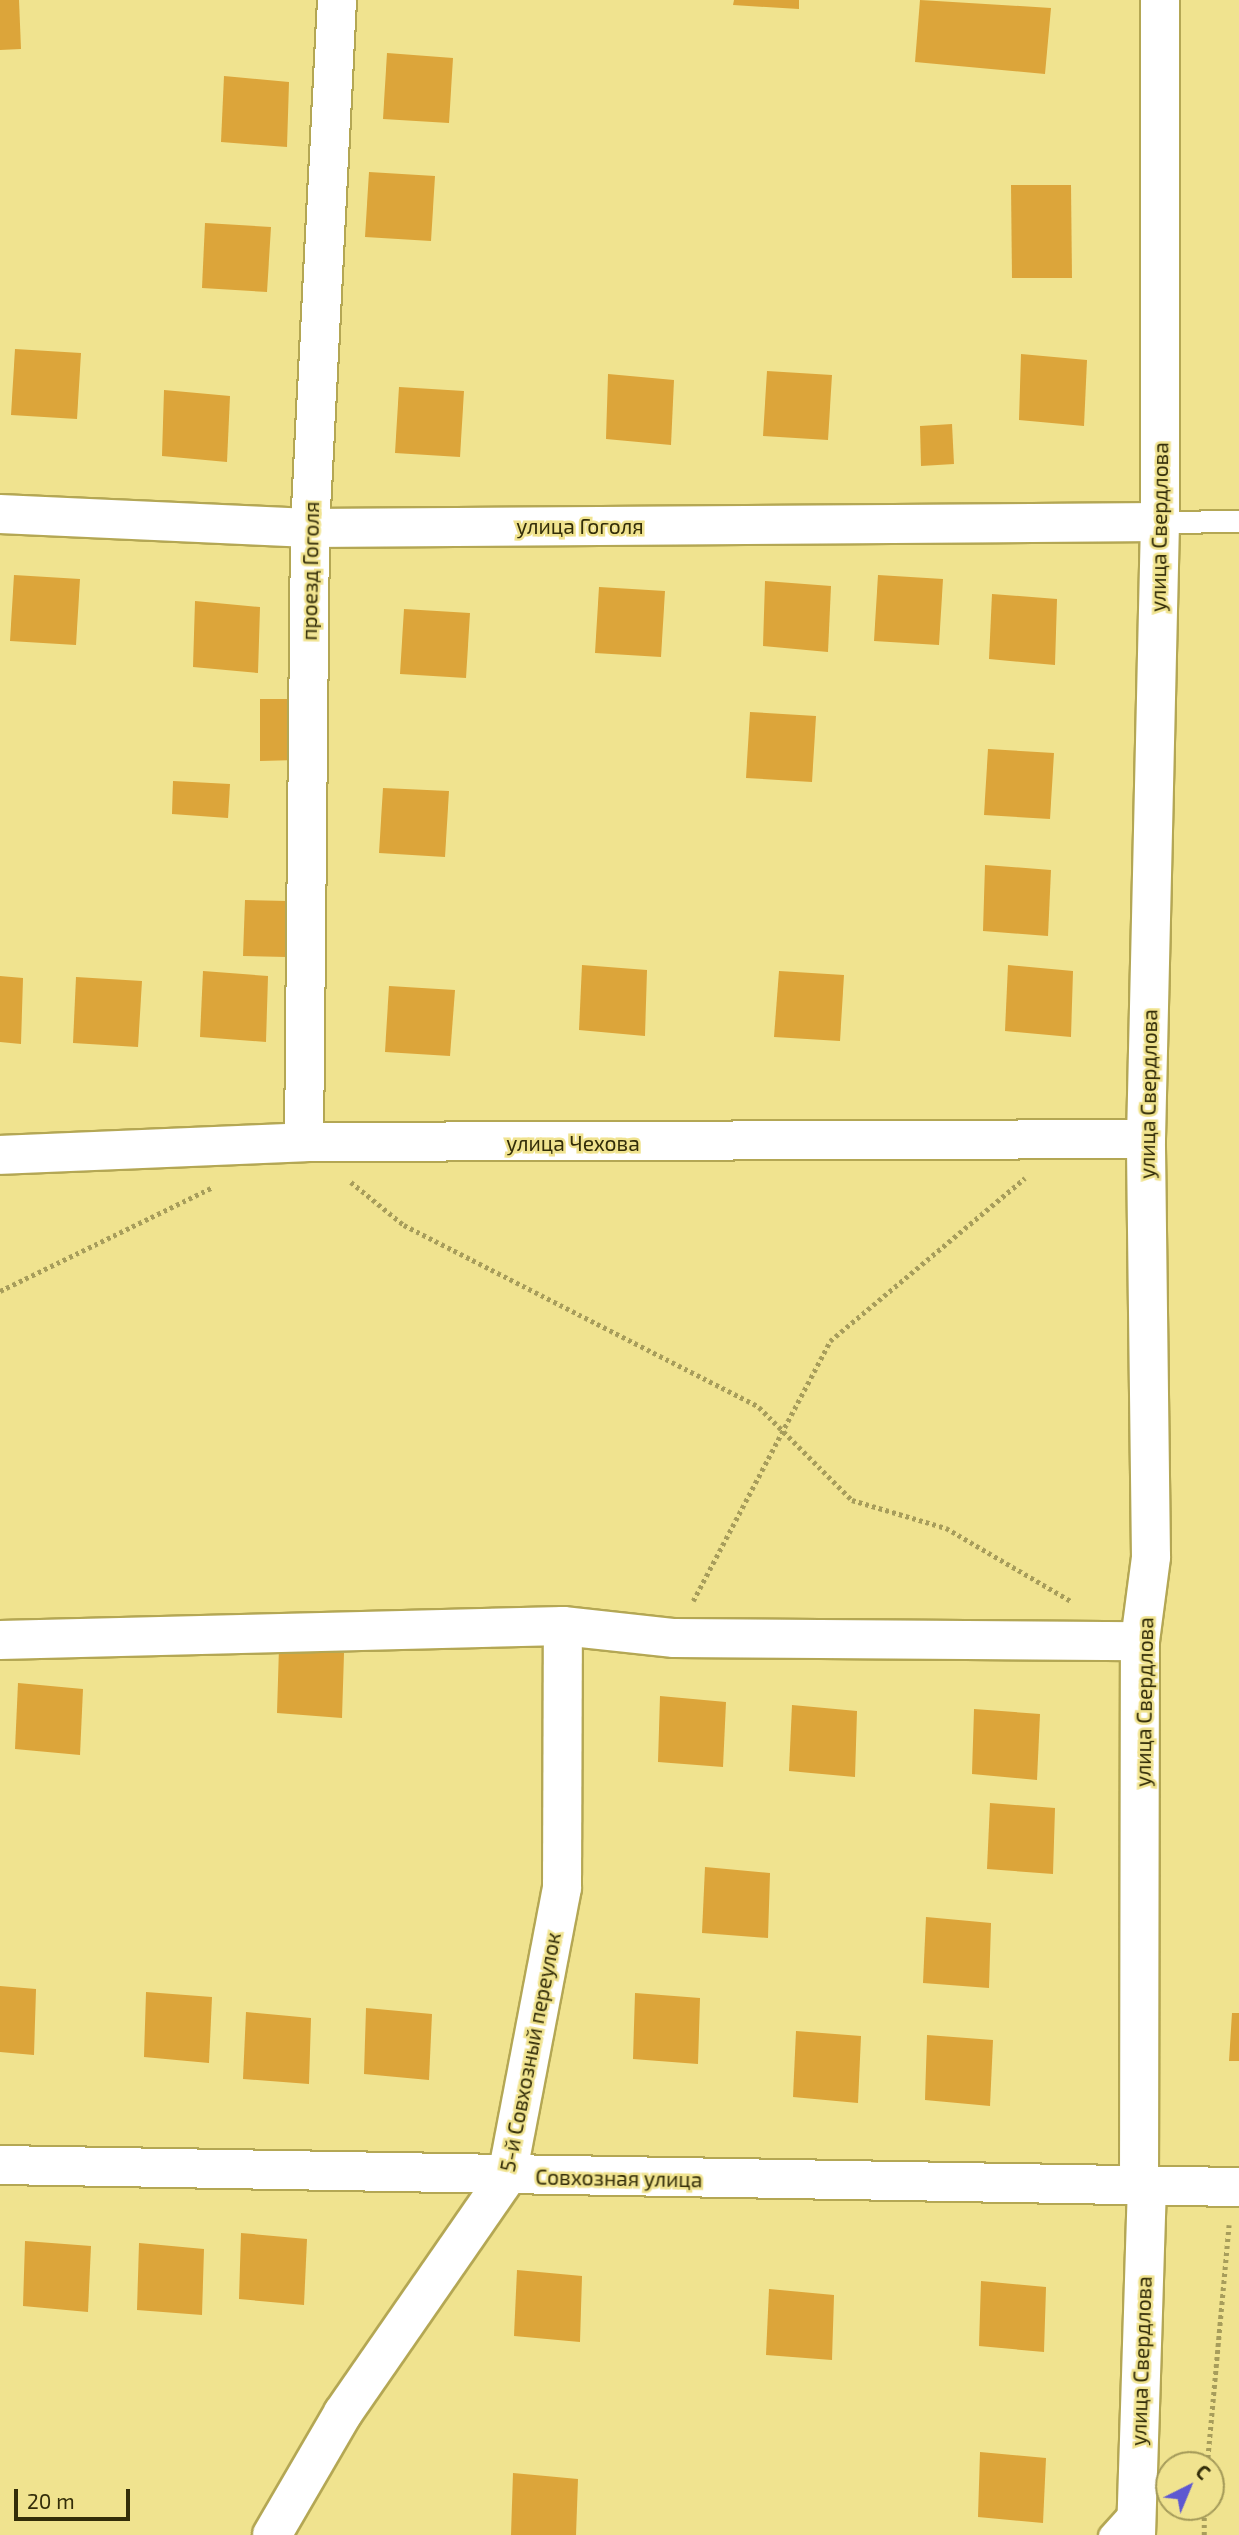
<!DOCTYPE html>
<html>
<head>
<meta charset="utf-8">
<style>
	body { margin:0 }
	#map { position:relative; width:1239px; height:2535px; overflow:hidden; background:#f0e38f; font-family:"Exo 2",sans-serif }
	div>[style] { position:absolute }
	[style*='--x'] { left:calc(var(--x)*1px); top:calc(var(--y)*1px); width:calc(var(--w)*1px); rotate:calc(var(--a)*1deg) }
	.building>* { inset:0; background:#dca53a }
	.path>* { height:4.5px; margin-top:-2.25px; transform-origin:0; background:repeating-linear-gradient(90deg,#a79d5b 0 3.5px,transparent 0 7px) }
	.roads { filter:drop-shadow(2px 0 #b4a754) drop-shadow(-2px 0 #b4a754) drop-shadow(0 2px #b4a754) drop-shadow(0 -2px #b4a754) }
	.service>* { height:21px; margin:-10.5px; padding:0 10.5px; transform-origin:10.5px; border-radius:10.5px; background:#fff }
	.minor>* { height:38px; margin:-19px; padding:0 19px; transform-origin:19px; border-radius:19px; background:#fff }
	.tertiary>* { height:38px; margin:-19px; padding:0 19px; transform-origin:19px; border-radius:19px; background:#fff }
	span { translate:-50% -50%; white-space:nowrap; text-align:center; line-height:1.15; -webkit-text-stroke:5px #f0e38f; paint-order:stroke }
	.street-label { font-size:21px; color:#332d09 }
	.north { position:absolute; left:1155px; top:2451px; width:70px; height:70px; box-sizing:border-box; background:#f0e38f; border:2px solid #a49a59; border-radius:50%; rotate:43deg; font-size:19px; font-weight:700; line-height:28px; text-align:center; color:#332d09 }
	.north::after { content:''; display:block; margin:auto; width:24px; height:32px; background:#5e58d1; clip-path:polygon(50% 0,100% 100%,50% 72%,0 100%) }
	.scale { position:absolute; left:14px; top:2489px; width:116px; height:32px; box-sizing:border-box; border:4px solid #332d09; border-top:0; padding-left:9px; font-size:21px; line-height:24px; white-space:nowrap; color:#332d09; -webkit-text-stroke:5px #f0e38f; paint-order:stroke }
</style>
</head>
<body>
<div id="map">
	<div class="building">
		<div style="clip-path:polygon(0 0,19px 0,21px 49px,0 50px)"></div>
		<div style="clip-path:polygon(734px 0,799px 0,799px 9px,733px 5px)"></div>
		<div style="clip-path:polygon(920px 0,1051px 8px,1045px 74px,915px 62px)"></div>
		<div style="clip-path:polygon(387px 53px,453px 58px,449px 123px,383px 119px)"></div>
		<div style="clip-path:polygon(224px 76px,289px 82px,287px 147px,221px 142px)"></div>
		<div style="clip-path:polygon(369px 172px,435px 176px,431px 241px,365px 237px)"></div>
		<div style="clip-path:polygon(1011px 185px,1071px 185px,1072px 278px,1012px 278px)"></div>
		<div style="clip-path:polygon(205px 223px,271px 227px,267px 292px,202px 288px)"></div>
		<div style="clip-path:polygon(15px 349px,81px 353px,77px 419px,11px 415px)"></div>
		<div style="clip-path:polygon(1021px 354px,1087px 360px,1084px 426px,1019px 420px)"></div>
		<div style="clip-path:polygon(767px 371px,832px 375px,828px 440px,763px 436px)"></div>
		<div style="clip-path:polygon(608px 374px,674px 380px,671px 445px,606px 439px)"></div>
		<div style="clip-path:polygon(399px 387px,464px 391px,460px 457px,395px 453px)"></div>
		<div style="clip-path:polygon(164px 390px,230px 396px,227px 462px,162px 456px)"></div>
		<div style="clip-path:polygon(952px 424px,954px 464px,921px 466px,920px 426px)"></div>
		<div style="clip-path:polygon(14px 575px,80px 579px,76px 645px,10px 641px)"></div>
		<div style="clip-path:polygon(878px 575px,943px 579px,939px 645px,874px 641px)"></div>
		<div style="clip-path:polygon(765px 581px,831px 586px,828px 652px,763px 646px)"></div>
		<div style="clip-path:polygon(599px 587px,665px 591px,661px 657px,595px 653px)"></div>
		<div style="clip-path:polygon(992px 594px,1057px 599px,1055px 665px,989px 659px)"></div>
		<div style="clip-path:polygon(195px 601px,260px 607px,258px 673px,193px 667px)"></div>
		<div style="clip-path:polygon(404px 609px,470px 613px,466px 678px,400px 674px)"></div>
		<div style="clip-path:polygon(260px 699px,297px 699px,297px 760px,260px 761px)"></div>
		<div style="clip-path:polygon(750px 712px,816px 716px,812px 782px,746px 778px)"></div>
		<div style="clip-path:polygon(988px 749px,1054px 753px,1050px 819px,984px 815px)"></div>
		<div style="clip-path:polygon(173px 781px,230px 784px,228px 818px,172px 814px)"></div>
		<div style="clip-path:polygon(383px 788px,449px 791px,445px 857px,379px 853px)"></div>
		<div style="clip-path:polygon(985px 865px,1051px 870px,1048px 936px,983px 931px)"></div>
		<div style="clip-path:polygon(245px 900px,288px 901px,286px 957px,243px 956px)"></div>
		<div style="clip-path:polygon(582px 965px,647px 970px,645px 1036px,579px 1030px)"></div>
		<div style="clip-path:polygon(1008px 965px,1073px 971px,1071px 1037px,1005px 1031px)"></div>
		<div style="clip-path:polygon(203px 971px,268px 976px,266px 1042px,200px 1037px)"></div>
		<div style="clip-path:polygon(779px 971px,844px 975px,840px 1041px,774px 1037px)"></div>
		<div style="clip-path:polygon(0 976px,23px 978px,21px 1044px,0 1042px)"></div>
		<div style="clip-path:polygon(76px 977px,142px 981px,138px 1047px,73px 1043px)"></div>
		<div style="clip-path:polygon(389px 986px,455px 990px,450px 1056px,385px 1052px)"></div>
		<div style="clip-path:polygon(279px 1647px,344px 1653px,342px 1718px,277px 1713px)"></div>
		<div style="clip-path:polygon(18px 1683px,83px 1689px,80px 1755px,15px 1749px)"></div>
		<div style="clip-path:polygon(660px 1696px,726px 1702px,723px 1767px,658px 1762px)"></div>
		<div style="clip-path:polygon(792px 1705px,857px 1711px,855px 1777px,789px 1771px)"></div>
		<div style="clip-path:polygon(974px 1709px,1040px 1714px,1037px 1780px,972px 1774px)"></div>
		<div style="clip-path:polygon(990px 1803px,1055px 1808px,1053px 1874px,987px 1869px)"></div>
		<div style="clip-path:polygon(705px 1867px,770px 1873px,768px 1938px,702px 1933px)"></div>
		<div style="clip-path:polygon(926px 1917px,991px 1923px,989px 1988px,923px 1983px)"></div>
		<div style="clip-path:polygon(0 1986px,36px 1989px,34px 2055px,0 2052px)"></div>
		<div style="clip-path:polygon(146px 1992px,212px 1997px,209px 2063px,144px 2057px)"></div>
		<div style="clip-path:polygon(635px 1993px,700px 1998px,698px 2064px,633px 2059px)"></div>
		<div style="clip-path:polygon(366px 2008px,432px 2014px,429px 2080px,364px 2074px)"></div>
		<div style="clip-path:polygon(246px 2012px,311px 2018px,309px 2084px,243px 2079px)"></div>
		<div style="clip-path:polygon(1232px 2013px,1239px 2013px,1239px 2061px,1229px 2061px)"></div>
		<div style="clip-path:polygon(796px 2031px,861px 2036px,858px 2103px,793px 2097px)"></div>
		<div style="clip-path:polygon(927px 2035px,993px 2040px,990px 2106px,925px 2100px)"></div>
		<div style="clip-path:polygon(241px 2233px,307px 2239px,304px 2305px,239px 2299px)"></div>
		<div style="clip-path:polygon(25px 2241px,91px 2246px,88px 2312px,23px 2306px)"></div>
		<div style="clip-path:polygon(139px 2243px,204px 2249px,202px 2315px,137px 2310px)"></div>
		<div style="clip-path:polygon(517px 2270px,582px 2276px,580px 2342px,514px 2336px)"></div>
		<div style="clip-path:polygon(981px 2281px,1046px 2287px,1044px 2352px,979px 2346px)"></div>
		<div style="clip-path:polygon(769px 2289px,834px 2295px,832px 2360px,766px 2355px)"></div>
		<div style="clip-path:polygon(980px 2452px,1046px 2458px,1043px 2523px,978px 2517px)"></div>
		<div style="clip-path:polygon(513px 2473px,578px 2479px,576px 2535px,511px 2535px)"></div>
	</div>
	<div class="path">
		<div style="--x:351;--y:1182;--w:68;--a:39.1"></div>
		<div style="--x:404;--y:1225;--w:399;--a:27.1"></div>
		<div style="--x:759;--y:1407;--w:132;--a:45"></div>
		<div style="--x:852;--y:1500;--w:98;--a:16.6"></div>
		<div style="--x:946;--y:1528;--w:145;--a:30.3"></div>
		<div style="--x:0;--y:1291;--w:237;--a:-26"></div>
		<div style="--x:693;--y:1601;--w:294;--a:-62.2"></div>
		<div style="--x:830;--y:1341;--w:254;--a:-39.9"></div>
		<div style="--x:1207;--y:2465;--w:241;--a:-84.8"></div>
		<div style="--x:1204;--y:2535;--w:28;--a:-90"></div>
	</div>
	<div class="roads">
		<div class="service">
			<div style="--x:1160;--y:522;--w:79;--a:-0.7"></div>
			<div style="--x:1109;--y:2535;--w:39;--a:-48"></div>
		</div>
		<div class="minor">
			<div style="--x:0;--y:514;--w:310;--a:2.6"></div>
			<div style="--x:310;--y:528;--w:850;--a:-0.4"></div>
			<div style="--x:304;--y:1142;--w:614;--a:-89.44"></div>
			<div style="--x:310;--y:528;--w:529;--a:-87.07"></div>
			<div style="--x:0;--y:1155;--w:304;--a:-2.4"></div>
			<div style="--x:304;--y:1142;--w:842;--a:-0.2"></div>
			<div style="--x:0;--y:1640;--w:563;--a:-1.42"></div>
			<div style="--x:563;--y:1626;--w:112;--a:6.2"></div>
			<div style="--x:674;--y:1638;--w:466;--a:0.4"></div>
			<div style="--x:1139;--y:2187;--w:546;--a:-89.9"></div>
			<div style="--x:1140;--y:1641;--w:85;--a:-82.5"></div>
			<div style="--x:1151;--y:1557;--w:418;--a:-90.7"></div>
			<div style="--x:1146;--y:1139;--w:617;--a:-88.7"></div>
			<div style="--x:1160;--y:522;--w:522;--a:-90"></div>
			<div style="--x:272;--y:2535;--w:141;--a:-59.8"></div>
			<div style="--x:343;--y:2413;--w:288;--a:-55.3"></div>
			<div style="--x:507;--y:2176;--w:293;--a:-79.2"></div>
			<div style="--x:562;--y:1888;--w:262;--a:-89.8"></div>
			<div style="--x:1136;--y:2535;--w:348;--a:-88.2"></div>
		</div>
		<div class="tertiary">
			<div style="--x:0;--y:2165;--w:1239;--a:1.02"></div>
		</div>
	</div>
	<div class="street-label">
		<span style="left:580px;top:526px">улица Гоголя</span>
		<span style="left:1159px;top:527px;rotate:-89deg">улица Свердлова</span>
		<span style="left:310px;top:571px;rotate:-89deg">проезд Гоголя</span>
		<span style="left:1148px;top:1094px;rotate:-89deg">улица Свердлова</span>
		<span style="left:573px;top:1143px">улица Чехова</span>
		<span style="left:1144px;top:1702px;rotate:-89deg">улица Свердлова</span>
		<span style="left:530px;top:2052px;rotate:-79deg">5-й Совхозный переулок</span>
		<span style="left:619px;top:2178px;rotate:1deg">Совхозная улица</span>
		<span style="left:1141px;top:2361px;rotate:-88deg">улица Свердлова</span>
	</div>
	<div class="north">С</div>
	<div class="scale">20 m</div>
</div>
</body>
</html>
